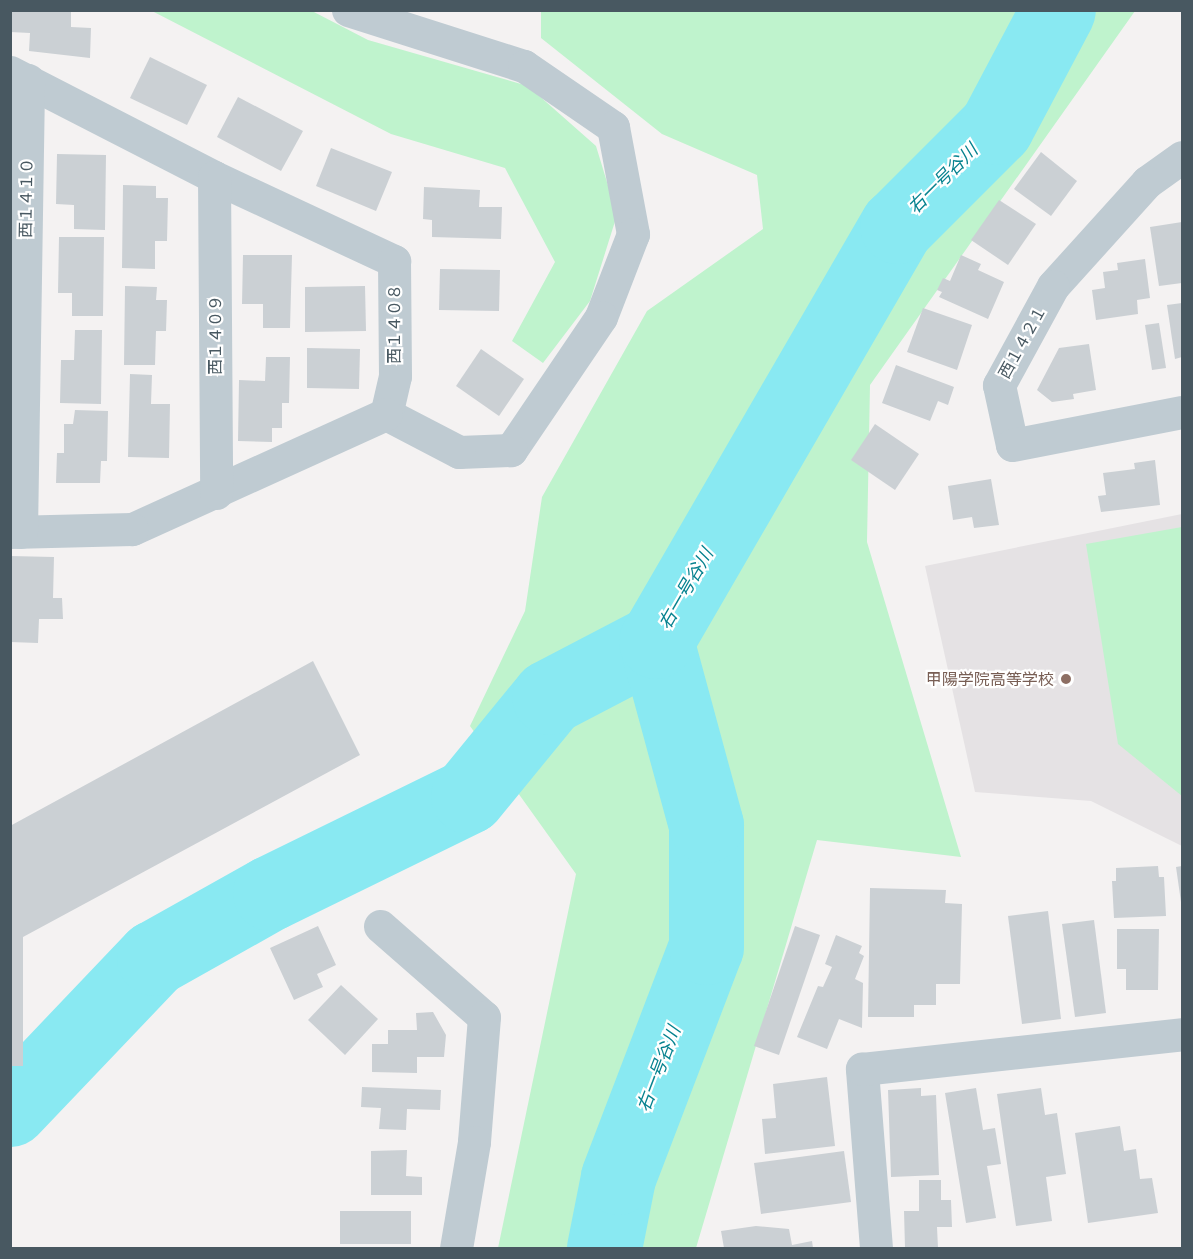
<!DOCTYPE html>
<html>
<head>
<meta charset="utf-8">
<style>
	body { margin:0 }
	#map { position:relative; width:1193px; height:1259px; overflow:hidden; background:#f4f2f2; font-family:"IBM Plex Sans","Noto Sans JP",sans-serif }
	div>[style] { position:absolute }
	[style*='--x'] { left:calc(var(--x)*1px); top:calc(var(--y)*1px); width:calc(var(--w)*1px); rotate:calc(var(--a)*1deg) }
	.education>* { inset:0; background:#e5e2e4 }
	.green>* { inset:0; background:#bff3cd }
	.river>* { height:75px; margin:-37.5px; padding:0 37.5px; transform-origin:37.5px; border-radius:37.5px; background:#89e9f2 }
	.building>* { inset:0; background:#cbd0d4 }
	.minor>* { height:33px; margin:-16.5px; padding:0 16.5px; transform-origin:16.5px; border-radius:16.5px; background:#bfcbd2 }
	.dots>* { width:16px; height:16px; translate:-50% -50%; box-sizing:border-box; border:3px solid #fff; border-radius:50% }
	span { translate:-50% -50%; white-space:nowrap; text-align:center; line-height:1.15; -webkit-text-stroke:4.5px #fff; paint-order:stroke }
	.street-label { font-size:16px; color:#485861 }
	.education-label { font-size:16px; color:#785e54 }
	.right { translate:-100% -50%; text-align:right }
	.water-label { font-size:18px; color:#06828f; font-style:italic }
	.frame { position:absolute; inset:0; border:12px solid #485861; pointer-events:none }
</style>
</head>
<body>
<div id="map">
	<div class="education">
		<div style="clip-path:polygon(1182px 514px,1182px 846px,1091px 801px,975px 792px,925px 566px)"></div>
	</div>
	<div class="green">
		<div style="clip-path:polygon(152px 11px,312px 11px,368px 40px,528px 86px,596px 146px,617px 215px,590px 301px,543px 363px,512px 341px,555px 262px,505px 168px,391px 134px)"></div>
		<div style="clip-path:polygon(541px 11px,1135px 11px,870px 385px,867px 542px,961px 857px,817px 840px,696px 1248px,498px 1248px,576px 874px,470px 726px,525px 611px,542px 497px,647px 311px,763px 229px,757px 175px,662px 134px,541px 38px)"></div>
		<div style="clip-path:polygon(1182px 527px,1182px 796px,1118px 744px,1086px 544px)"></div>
	</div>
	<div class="river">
		<div style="--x:10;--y:1109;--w:209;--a:-46.4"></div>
		<div style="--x:154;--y:958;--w:133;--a:-29.3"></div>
		<div style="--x:270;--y:893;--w:220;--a:-26.1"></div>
		<div style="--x:468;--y:796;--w:128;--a:-50.7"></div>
		<div style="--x:549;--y:697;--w:121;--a:-27.6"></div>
		<div style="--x:604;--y:1248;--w:72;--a:-78.8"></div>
		<div style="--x:618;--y:1177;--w:246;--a:-69.1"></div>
		<div style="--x:706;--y:947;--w:122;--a:-90"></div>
		<div style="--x:706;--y:825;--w:191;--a:-105.2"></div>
		<div style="--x:656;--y:641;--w:480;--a:-59.9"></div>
		<div style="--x:897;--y:226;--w:140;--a:-45"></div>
		<div style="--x:996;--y:127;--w:132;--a:-62.1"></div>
	</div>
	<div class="building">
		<div style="clip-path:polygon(10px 10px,71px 10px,71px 27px,91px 28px,90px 58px,29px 51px,30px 33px,10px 32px)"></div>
		<div style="clip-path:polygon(150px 57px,207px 85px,187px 125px,130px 98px)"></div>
		<div style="clip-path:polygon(238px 97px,303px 131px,281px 171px,217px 137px)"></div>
		<div style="clip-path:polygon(331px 148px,392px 172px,376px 211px,316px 186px)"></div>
		<div style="clip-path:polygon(1041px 152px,1077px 181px,1051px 216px,1014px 189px)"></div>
		<div style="clip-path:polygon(57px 154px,106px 155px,105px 230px,74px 229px,74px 205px,56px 204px)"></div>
		<div style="clip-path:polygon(123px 185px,156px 186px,156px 198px,168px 198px,167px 241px,155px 241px,155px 269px,122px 268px)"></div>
		<div style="clip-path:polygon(424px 187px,480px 190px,479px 207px,502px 207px,501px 239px,432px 237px,432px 220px,423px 219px)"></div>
		<div style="clip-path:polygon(999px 200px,1036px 224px,1008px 265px,971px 240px)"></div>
		<div style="clip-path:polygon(1182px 222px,1182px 283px,1159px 286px,1150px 227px)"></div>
		<div style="clip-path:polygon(59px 237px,104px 237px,103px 316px,72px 316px,72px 293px,58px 293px)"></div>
		<div style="clip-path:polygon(243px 255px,292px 255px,290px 328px,263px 328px,263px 304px,242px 304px)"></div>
		<div style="clip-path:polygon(961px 255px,981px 264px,978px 270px,1004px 282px,988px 319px,939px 297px,942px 292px,937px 290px,943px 278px,950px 281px)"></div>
		<div style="clip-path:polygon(1145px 259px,1150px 298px,1137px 300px,1138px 314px,1096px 320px,1092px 290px,1105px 288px,1103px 272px,1118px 270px,1117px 263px)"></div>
		<div style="clip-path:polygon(440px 269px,500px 270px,499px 311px,439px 310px)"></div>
		<div style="clip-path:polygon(125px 286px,157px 287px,156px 300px,167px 300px,166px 331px,156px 331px,155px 365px,124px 365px)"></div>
		<div style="clip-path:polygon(365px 286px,366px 331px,305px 332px,305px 287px)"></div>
		<div style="clip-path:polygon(1182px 303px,1182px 357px,1175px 359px,1167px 305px)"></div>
		<div style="clip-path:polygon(923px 308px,972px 325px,957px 370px,907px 352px)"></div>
		<div style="clip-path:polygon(1159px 323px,1166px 368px,1152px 370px,1145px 325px)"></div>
		<div style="clip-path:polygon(75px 330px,102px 330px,101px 404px,60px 403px,61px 360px,74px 360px)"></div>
		<div style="clip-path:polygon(1089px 344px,1096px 390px,1073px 394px,1074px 399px,1052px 402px,1037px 390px,1059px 348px)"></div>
		<div style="clip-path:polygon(307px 348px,360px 349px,359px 389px,307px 388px)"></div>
		<div style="clip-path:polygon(481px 349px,524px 379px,499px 416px,456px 386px)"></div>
		<div style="clip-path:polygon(266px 357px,290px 357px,289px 403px,282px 403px,282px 428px,272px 428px,272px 442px,238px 441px,239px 380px,265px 381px)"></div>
		<div style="clip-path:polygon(896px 365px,954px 387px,948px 405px,938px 401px,930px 421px,882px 403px)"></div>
		<div style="clip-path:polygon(130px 374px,152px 375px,151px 404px,170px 404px,169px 458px,128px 457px)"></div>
		<div style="clip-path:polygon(75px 410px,108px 411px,107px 461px,101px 461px,100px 483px,56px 483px,57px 453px,64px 453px,64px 424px,73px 424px)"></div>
		<div style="clip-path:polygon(875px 424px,919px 454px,895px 490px,851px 460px)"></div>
		<div style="clip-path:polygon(1155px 460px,1160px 505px,1101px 512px,1098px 496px,1106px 495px,1103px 473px,1135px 469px,1134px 463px)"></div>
		<div style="clip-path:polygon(991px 479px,999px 525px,974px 528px,972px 517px,953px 520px,948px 486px)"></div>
		<div style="clip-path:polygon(10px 556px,54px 557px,53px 598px,62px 598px,63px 619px,39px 619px,38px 643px,10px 642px)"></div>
		<div style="clip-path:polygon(313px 661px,360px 755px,23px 937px,23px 1066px,10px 1066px,10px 826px)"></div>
		<div style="clip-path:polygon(1158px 866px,1159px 877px,1164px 877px,1166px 916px,1114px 918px,1112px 881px,1116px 881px,1116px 868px)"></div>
		<div style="clip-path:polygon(1182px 866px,1182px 902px,1181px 902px,1176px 867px)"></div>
		<div style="clip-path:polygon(870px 888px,946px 890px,945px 903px,962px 904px,960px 984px,936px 984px,936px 1005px,914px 1005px,914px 1017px,868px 1017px)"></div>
		<div style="clip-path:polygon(1048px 911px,1061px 1019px,1022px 1024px,1008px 916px)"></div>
		<div style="clip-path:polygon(1094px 920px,1106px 1013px,1075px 1017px,1062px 924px)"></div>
		<div style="clip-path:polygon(318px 926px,336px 965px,317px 974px,323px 987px,294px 1000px,270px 948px)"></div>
		<div style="clip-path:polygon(795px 926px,820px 935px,779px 1055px,754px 1046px)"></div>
		<div style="clip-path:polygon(1117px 929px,1159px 929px,1158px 990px,1126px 990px,1126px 969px,1117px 969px)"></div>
		<div style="clip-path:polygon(836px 935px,862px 946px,859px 953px,864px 956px,855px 979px,863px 983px,862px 1028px,839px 1019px,827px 1049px,797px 1037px,818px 986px,823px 987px,832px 967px,825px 964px)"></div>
		<div style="clip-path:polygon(341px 985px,378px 1019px,345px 1055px,308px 1020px)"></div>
		<div style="clip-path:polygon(433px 1012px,446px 1035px,444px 1057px,417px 1057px,417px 1073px,372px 1072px,372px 1044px,388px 1044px,388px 1030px,417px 1030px,416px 1013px)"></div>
		<div style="clip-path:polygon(827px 1077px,835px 1146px,765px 1154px,762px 1119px,776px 1118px,773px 1084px)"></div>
		<div style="clip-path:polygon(362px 1087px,441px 1090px,440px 1110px,407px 1109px,406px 1130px,379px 1129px,381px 1108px,361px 1107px)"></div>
		<div style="clip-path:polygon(921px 1088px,921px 1096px,936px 1095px,939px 1175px,891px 1177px,888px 1090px)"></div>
		<div style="clip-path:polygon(976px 1088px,983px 1130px,995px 1128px,1001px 1164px,987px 1166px,996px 1218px,966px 1223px,945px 1093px)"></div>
		<div style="clip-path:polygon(1041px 1088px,1045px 1115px,1057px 1113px,1066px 1174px,1046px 1177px,1052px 1221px,1016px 1226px,997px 1094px)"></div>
		<div style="clip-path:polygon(1120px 1126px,1124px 1151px,1136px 1149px,1140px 1179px,1152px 1178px,1158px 1213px,1088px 1223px,1075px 1133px)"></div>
		<div style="clip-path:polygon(407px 1150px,406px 1176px,422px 1177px,422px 1195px,371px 1195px,371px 1151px)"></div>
		<div style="clip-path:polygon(844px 1151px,851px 1202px,761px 1214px,754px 1163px)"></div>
		<div style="clip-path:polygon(919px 1180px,941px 1180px,941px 1200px,951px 1200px,952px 1227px,937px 1227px,938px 1248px,905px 1248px,904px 1211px,919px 1211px)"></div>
		<div style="clip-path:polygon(340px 1211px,411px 1211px,411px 1244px,340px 1244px)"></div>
		<div style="clip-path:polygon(756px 1226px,789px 1229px,792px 1245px,812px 1241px,813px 1248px,724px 1248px,721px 1231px)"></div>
	</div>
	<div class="minor">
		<div style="--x:348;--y:10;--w:185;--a:17.7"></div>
		<div style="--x:524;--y:66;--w:108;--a:34.4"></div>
		<div style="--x:613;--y:127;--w:109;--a:79.4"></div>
		<div style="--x:633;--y:234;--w:89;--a:111.1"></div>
		<div style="--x:601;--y:317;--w:161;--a:124.1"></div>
		<div style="--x:511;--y:450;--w:52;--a:177.8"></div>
		<div style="--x:459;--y:452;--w:82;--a:-152.5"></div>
		<div style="--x:10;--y:72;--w:229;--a:27.2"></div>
		<div style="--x:214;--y:177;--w:199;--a:25"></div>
		<div style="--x:394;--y:261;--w:115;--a:89.5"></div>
		<div style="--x:395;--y:376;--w:39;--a:103"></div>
		<div style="--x:386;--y:414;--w:279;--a:155.6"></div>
		<div style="--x:132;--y:529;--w:122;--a:178.6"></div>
		<div style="--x:1182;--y:157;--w:43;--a:144.5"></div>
		<div style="--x:1147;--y:182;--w:140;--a:132.1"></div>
		<div style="--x:1053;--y:286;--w:113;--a:118.6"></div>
		<div style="--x:999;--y:385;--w:61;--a:77.8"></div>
		<div style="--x:1012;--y:445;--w:173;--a:-11"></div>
		<div style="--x:214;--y:177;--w:316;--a:89.6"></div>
		<div style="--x:21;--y:532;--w:452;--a:-89.1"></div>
		<div style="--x:380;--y:926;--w:138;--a:41.2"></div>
		<div style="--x:484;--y:1017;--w:125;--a:94.6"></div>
		<div style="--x:474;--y:1142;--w:108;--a:99.6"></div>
		<div style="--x:876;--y:1248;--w:180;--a:-94.5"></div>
		<div style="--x:862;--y:1069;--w:322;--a:-6.2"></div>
	</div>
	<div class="dots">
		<div style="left:1066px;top:679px;background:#8d6e63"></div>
	</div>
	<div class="street-label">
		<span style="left:26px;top:198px;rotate:-89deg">西１４１０</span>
		<span style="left:394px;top:324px;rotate:-90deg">西１４０８</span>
		<span style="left:215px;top:335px;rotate:-90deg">西１４０９</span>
		<span style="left:1022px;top:342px;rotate:-61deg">西１４２１</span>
	</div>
	<div class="education-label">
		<span class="right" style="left:1054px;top:679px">甲陽学院高等学校</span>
	</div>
	<div class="water-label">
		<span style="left:943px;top:179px;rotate:-45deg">右一号谷川</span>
		<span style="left:686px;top:589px;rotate:-60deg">右一号谷川</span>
		<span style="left:659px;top:1069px;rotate:-69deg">右一号谷川</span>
	</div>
	<div class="frame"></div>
</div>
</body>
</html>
